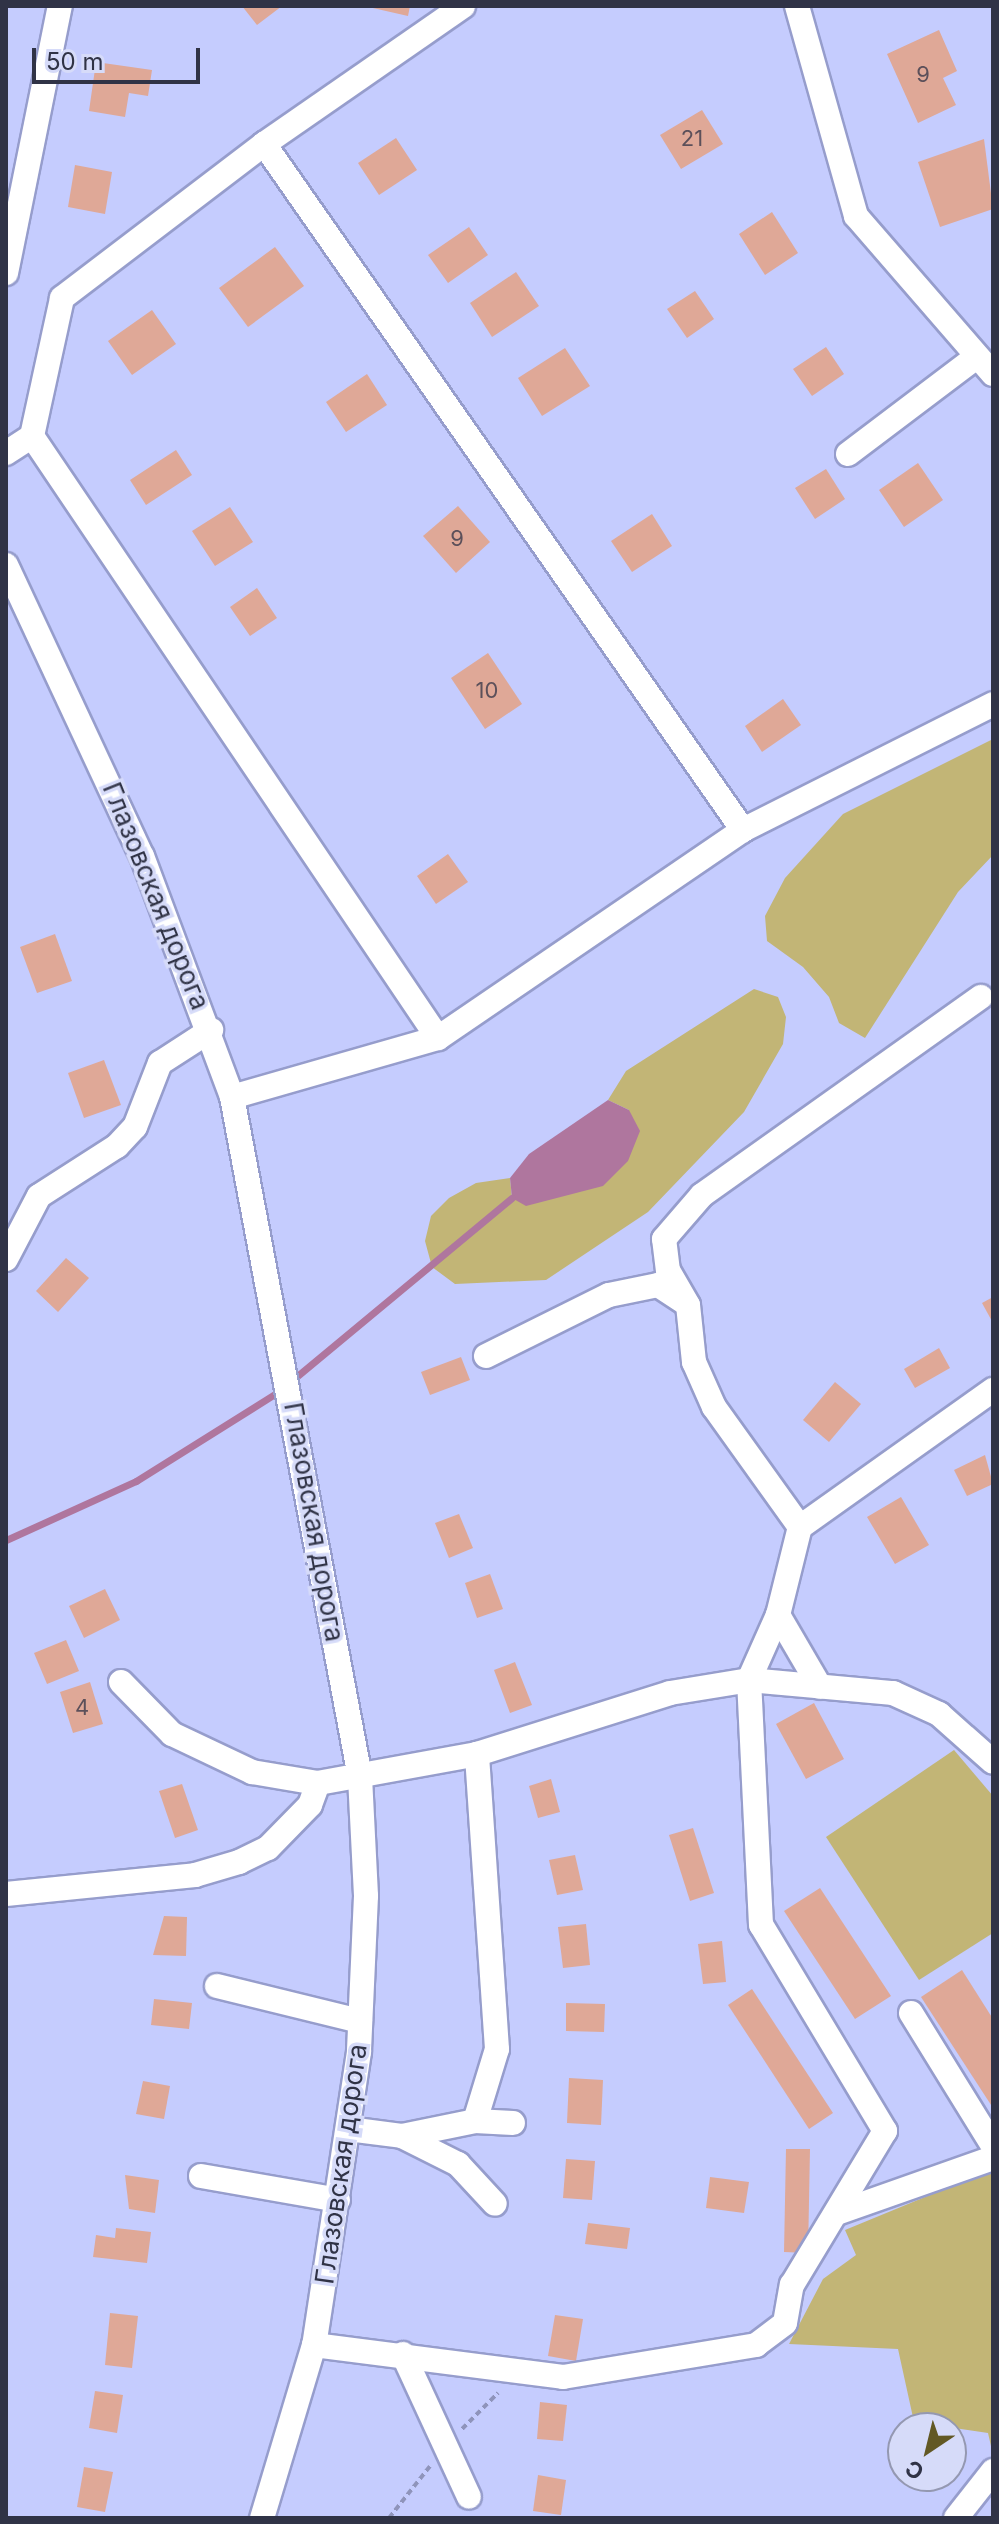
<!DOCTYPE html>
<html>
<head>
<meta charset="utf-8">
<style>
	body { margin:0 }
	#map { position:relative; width:999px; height:2524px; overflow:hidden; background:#c5ccfe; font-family:Inter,sans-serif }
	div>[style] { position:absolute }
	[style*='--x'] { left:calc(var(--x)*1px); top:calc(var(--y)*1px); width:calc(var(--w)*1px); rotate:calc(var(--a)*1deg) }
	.green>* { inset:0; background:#c2b576 }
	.water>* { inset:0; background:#af769e }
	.stream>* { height:7px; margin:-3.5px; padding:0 3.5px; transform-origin:3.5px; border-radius:3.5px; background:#af769e }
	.building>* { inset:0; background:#dfa897 }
	.path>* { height:4px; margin-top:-2px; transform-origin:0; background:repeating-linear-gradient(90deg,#8f94bb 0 6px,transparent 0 10px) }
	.roads { filter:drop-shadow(2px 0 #969dcc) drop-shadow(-2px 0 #969dcc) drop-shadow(0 2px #969dcc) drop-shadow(0 -2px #969dcc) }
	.minor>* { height:24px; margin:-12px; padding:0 12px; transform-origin:12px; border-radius:12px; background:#fff }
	span { translate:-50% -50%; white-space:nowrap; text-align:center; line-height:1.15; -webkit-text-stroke:7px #d6dbf9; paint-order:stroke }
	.number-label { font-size:22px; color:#5c505a }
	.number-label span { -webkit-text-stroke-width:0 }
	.street-label { font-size:26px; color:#303346 }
	.frame { position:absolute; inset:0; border:8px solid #303346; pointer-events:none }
	.north { position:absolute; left:887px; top:2412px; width:80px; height:80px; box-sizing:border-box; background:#d6dbf9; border:2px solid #9498b1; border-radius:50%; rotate:215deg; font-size:22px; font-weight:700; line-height:32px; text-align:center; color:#303346 }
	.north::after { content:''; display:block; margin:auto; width:28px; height:36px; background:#625824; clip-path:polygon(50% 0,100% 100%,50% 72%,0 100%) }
	.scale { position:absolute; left:32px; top:48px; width:168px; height:36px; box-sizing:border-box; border:4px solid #303346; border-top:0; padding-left:10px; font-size:24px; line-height:28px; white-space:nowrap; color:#303346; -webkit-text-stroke:6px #d6dbf9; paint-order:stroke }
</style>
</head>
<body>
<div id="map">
	<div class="green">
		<div style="clip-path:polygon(993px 739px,993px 855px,958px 892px,865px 1038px,839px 1023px,829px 997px,803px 967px,767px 941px,765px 916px,785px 878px,843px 814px)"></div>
		<div style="clip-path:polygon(754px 989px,778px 997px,786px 1017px,783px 1044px,744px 1112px,648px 1212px,546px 1280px,455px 1284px,432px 1267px,425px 1241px,431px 1216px,449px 1198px,476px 1183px,510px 1178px,512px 1198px,629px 1110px,608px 1100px,626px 1071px)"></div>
		<div style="clip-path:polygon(954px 1750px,993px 1796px,993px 1933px,919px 1980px,826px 1837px)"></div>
		<div style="clip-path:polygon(993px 2169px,993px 2455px,988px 2433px,914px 2422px,898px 2349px,789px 2344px,823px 2279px,856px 2255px,845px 2230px)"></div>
	</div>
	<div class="water">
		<div style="clip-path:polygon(608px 1100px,629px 1110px,640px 1131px,628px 1161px,603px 1186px,526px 1206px,512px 1198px,510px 1178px,529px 1154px)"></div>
	</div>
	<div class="stream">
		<div style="--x:290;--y:1382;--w:288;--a:-39.7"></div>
		<div style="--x:6;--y:1540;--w:143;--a:-24.4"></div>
		<div style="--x:136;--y:1481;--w:171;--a:-32.1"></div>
	</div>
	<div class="building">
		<div style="clip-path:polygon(242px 6px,282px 6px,257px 25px)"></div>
		<div style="clip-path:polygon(364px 6px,410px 6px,408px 16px)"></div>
		<div style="clip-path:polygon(939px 30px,957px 71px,943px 78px,956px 105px,918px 123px,887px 54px)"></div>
		<div style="clip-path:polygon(96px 62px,152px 70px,148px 96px,129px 93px,125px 117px,89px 111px)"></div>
		<div style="clip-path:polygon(702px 110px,723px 144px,681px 169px,660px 135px)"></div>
		<div style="clip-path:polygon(396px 138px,417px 170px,379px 195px,358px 163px)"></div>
		<div style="clip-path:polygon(984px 139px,993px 209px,940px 227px,918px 162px)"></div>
		<div style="clip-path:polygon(75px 165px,112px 172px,105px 214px,68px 207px)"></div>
		<div style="clip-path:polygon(772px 212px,798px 253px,765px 275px,739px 234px)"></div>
		<div style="clip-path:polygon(469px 227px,488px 255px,448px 283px,428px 255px)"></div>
		<div style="clip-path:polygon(275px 247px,304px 286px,248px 327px,219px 288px)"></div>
		<div style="clip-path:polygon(516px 272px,539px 306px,492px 337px,470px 303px)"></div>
		<div style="clip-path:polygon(695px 291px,714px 319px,687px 338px,667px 309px)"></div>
		<div style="clip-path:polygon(152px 310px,176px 344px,132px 375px,108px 341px)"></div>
		<div style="clip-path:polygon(826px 347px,844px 374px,812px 396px,793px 369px)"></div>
		<div style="clip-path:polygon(565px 348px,590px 386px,542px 416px,518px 378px)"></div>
		<div style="clip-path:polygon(367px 374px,387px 405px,346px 432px,326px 402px)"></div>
		<div style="clip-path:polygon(176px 450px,192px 475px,146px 505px,130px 480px)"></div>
		<div style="clip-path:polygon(918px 463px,943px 500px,904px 527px,879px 490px)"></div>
		<div style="clip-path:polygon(826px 469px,845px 499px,815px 519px,795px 488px)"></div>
		<div style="clip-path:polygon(458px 506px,490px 542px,456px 573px,423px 536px)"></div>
		<div style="clip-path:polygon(230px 507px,253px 542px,215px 566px,192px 531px)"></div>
		<div style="clip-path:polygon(652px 514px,672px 546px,632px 572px,611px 541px)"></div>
		<div style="clip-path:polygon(257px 588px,277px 618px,250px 636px,230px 607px)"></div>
		<div style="clip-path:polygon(488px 653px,522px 704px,485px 729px,451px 678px)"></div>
		<div style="clip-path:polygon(783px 699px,801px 725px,762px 752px,745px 726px)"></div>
		<div style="clip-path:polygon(448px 854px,468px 882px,436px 904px,417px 876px)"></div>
		<div style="clip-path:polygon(55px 934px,72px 981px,37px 993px,20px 947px)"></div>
		<div style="clip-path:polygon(104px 1060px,121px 1105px,84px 1118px,68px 1073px)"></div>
		<div style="clip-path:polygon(66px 1258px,89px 1278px,58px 1312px,36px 1291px)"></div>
		<div style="clip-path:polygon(993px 1297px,993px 1323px,982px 1303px)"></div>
		<div style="clip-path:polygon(939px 1348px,950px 1368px,915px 1388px,904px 1369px)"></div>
		<div style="clip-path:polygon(461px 1357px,470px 1380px,430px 1395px,421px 1372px)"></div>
		<div style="clip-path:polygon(835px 1382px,861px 1404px,829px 1442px,803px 1420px)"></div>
		<div style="clip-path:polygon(985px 1455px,993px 1484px,967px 1496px,954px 1470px)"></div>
		<div style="clip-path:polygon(901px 1497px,929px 1545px,895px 1564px,867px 1517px)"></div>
		<div style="clip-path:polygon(459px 1514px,473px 1548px,449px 1558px,435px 1523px)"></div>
		<div style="clip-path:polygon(490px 1574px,503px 1609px,477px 1618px,465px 1583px)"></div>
		<div style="clip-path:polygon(105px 1589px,120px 1620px,84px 1638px,69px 1606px)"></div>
		<div style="clip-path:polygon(66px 1640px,79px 1671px,47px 1684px,34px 1653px)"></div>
		<div style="clip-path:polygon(515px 1662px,532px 1705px,510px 1713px,494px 1670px)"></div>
		<div style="clip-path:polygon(90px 1682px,103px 1724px,73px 1733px,60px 1692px)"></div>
		<div style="clip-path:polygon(814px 1703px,844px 1759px,806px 1779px,776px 1724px)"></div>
		<div style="clip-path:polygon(551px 1779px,560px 1812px,538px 1818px,529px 1786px)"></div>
		<div style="clip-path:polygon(182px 1784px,198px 1830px,175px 1838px,159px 1791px)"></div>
		<div style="clip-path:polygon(693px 1828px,714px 1893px,690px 1901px,669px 1835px)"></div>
		<div style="clip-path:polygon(575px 1855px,583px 1890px,557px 1895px,549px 1860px)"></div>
		<div style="clip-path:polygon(820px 1888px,891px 1996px,855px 2019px,784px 1911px)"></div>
		<div style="clip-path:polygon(164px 1916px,187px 1917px,186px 1956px,153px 1955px)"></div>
		<div style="clip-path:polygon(586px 1924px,590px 1965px,563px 1968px,558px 1927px)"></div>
		<div style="clip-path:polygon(722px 1941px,726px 1982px,703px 1984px,698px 1944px)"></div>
		<div style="clip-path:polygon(962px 1970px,993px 2019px,993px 2108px,921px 1997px)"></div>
		<div style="clip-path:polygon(752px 1989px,833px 2113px,809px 2129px,728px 2005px)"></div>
		<div style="clip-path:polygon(154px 1999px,192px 2003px,189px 2029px,151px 2025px)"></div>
		<div style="clip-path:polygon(566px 2003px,605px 2004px,604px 2032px,566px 2031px)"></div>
		<div style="clip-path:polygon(569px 2078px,603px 2080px,601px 2125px,567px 2123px)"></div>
		<div style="clip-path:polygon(143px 2081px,170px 2086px,164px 2119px,136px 2114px)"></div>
		<div style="clip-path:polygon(786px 2149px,810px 2149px,808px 2253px,784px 2252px)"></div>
		<div style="clip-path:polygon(566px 2159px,595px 2161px,592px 2200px,563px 2198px)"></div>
		<div style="clip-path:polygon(125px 2175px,159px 2180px,155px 2213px,129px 2209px)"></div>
		<div style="clip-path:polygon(710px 2177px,749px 2182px,744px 2213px,706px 2208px)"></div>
		<div style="clip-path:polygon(588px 2223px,630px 2228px,627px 2249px,585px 2244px)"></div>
		<div style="clip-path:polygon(116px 2228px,151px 2232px,147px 2263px,93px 2257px,96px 2235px,115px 2238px)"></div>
		<div style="clip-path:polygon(110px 2313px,138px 2316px,132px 2368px,105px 2365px)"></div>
		<div style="clip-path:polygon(555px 2315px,583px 2319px,576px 2361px,548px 2356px)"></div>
		<div style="clip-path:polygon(95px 2391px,123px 2395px,117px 2433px,89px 2428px)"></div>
		<div style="clip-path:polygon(540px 2402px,567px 2405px,563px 2441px,537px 2439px)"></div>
		<div style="clip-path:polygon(84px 2467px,113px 2472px,105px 2512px,77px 2507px)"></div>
		<div style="clip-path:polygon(538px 2475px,566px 2480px,561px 2515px,533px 2511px)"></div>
	</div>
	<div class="path">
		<div style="--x:462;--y:2429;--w:51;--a:-45"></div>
		<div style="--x:389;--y:2518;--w:66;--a:-51.7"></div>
	</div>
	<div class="roads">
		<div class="minor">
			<div style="--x:797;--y:6;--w:218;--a:74.3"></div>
			<div style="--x:856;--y:216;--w:209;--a:49.1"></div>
			<div style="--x:264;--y:144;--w:837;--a:55.08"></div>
			<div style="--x:6;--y:273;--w:272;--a:-78.6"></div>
			<div style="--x:6;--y:453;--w:31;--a:-33"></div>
			<div style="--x:848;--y:454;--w:159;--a:-37.1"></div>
			<div style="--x:6;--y:565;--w:321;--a:65"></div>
			<div style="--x:142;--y:856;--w:257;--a:69.5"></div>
			<div style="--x:232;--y:1097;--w:692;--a:79.34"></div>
			<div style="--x:360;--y:1777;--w:119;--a:87.1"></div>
			<div style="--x:366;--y:1896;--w:156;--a:92.6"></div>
			<div style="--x:359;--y:2052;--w:296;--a:98.7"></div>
			<div style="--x:314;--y:2345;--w:181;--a:106.7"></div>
			<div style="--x:438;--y:1038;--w:726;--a:-124"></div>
			<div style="--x:32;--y:436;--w:141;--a:-77.7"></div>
			<div style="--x:62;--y:298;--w:254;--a:-37.3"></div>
			<div style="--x:264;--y:144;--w:242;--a:-34.7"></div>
			<div style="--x:232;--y:1097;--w:214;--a:-16"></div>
			<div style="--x:438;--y:1038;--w:369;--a:-34.3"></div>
			<div style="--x:743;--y:830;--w:280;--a:-26.7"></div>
			<div style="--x:6;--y:1259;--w:71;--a:-62.4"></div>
			<div style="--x:39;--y:1196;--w:93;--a:-32.7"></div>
			<div style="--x:117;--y:1146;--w:26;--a:-47"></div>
			<div style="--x:135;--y:1127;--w:69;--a:-68.7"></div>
			<div style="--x:160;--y:1063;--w:61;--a:-32.9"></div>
			<div style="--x:486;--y:1356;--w:137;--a:-26.4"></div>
			<div style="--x:609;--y:1295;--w:50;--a:-11.5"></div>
			<div style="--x:658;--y:1285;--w:30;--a:33"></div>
			<div style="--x:800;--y:1527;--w:148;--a:-125.6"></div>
			<div style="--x:714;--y:1407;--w:49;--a:-114"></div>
			<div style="--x:694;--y:1362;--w:57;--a:-96"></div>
			<div style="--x:688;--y:1305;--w:39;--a:-120"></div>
			<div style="--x:668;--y:1271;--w:32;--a:-97"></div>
			<div style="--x:664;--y:1239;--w:58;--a:-49.2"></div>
			<div style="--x:702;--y:1195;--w:342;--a:-35.4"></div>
			<div style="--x:778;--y:1615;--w:83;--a:59.7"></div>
			<div style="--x:121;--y:1682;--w:73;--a:45.6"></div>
			<div style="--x:172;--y:1734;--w:89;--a:25.4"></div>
			<div style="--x:252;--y:1772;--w:67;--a:9.5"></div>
			<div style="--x:318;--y:1783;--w:162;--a:-10.3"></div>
			<div style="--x:477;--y:1754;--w:202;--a:-17.5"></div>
			<div style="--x:670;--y:1693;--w:80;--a:-9.3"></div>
			<div style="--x:749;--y:1680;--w:145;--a:5.2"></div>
			<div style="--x:893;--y:1693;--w:51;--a:24.5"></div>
			<div style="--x:939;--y:1714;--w:72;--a:41.6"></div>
			<div style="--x:6;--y:1894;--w:190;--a:-5.7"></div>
			<div style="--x:195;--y:1875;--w:46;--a:-16.5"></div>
			<div style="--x:239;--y:1862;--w:32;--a:-26"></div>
			<div style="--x:268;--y:1848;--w:60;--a:-45.7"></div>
			<div style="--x:310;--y:1805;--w:23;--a:-70"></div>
			<div style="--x:217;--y:1986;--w:147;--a:13.8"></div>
			<div style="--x:911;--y:2013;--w:156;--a:58.3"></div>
			<div style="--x:475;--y:2121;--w:75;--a:-73"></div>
			<div style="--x:497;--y:2049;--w:296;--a:-93.9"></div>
			<div style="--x:348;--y:2129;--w:54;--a:7.4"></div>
			<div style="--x:402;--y:2136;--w:75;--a:-11.6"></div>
			<div style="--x:475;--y:2121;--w:38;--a:3"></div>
			<div style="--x:402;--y:2136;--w:63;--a:26.6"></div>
			<div style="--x:458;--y:2164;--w:54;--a:47.2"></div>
			<div style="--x:201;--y:2176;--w:139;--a:9.9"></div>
			<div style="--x:837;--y:2213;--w:165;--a:-19.4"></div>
			<div style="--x:314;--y:2345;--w:251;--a:7.3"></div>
			<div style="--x:563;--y:2377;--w:196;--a:-9.4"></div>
			<div style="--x:756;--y:2345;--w:36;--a:-37"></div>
			<div style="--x:785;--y:2323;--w:39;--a:-80"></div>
			<div style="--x:792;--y:2285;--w:180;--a:-58.9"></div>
			<div style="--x:885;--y:2131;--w:240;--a:-121"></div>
			<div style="--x:761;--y:1925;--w:245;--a:-92.8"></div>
			<div style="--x:749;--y:1680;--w:71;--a:-66"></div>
			<div style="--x:778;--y:1615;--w:91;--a:-76"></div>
			<div style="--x:800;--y:1527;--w:237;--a:-35.4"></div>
			<div style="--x:403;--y:2354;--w:157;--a:65.2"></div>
			<div style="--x:956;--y:2518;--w:60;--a:-51.8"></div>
		</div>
	</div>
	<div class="number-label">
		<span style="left:923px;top:75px">9</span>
		<span style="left:692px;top:139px">21</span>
		<span style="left:457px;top:539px">9</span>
		<span style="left:487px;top:691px">10</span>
		<span style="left:82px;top:1708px">4</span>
	</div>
	<div class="street-label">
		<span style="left:156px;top:896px;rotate:68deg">Глазовская дорога</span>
		<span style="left:314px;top:1522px;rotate:80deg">Глазовская дорога</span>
		<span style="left:341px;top:2164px;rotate:-82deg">Глазовская дорога</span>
	</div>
	<div class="frame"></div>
	<div class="north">С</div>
	<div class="scale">50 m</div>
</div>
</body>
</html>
